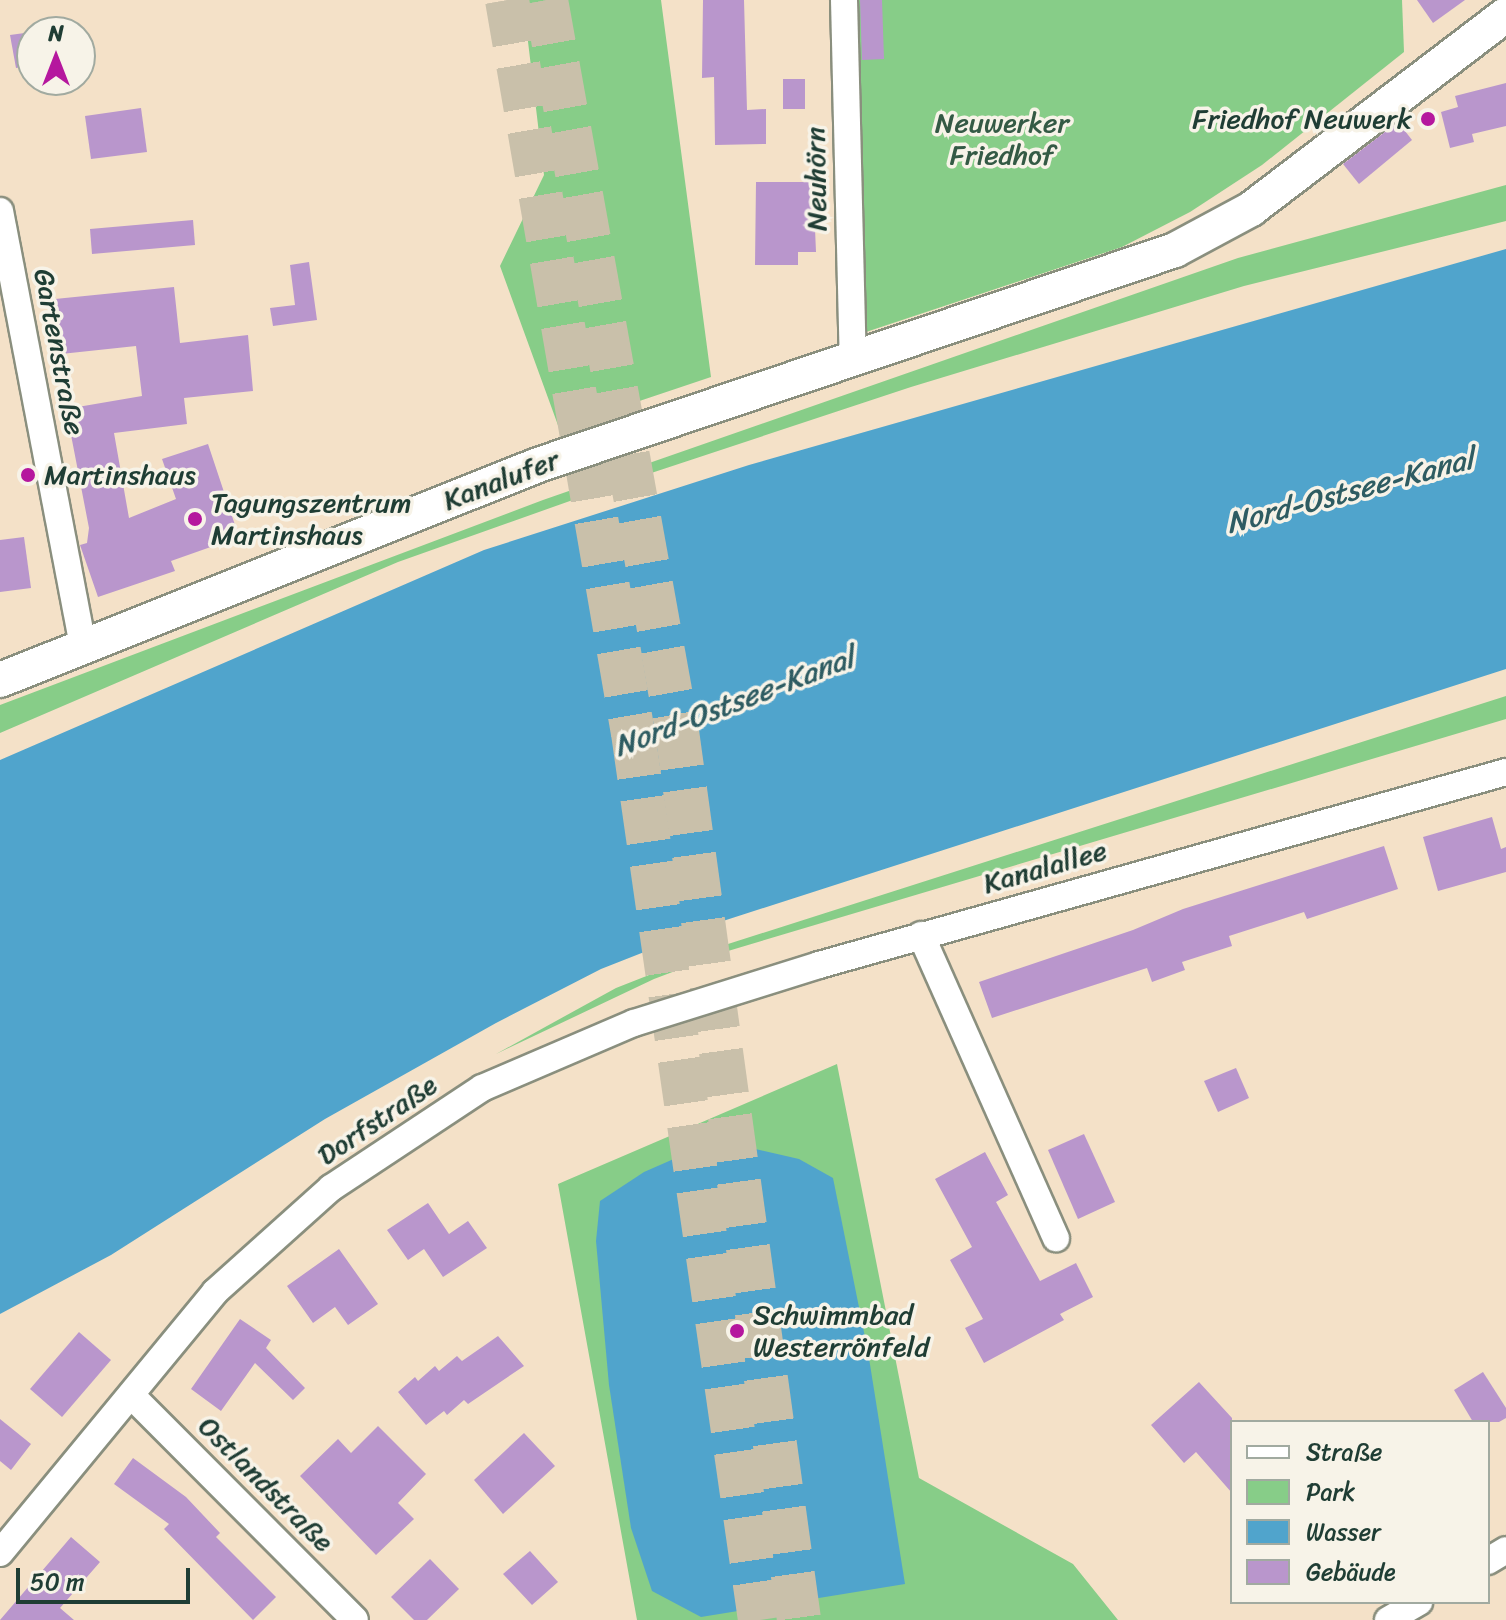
<!DOCTYPE html>
<html>
<head>
<meta charset="utf-8">
<style>
	body { margin:0 }
	#map { position:relative; width:1506px; height:1620px; overflow:hidden; background:#f4e1c8; font-family:Sriracha,sans-serif }
	div>[style] { position:absolute }
	[style*='--x'] { left:calc(var(--x)*1px); top:calc(var(--y)*1px); width:calc(var(--w)*1px); rotate:calc(var(--a)*1deg) }
	.green>* { inset:0; background:#87cd88 }
	.water>* { inset:0; background:#50a4cc }
	.building>* { inset:0; background:#b996cc }
	.trunk-tunnel>* { height:44px; margin-top:-22px; transform-origin:0; background:repeating-linear-gradient(90deg,#c9c0aa 0 44px,transparent 0 66px) }
	.roads { filter:drop-shadow(2px 0 #8a8f7e) drop-shadow(-2px 0 #8a8f7e) drop-shadow(0 2px #8a8f7e) drop-shadow(0 -2px #8a8f7e) }
	.minor>* { height:26px; margin:-13px; padding:0 13px; transform-origin:13px; border-radius:13px; background:#fff }
	.tertiary>* { height:34px; margin:-17px; padding:0 17px; transform-origin:17px; border-radius:17px; background:#fff }
	.dots>* { width:22px; height:22px; translate:-50% -50%; box-sizing:border-box; border:4px solid #f7f3e8; border-radius:50% }
	span { translate:-50% -50%; white-space:nowrap; text-align:center; line-height:1.15; -webkit-text-stroke:7px #f7f3e8; paint-order:stroke }
	.poi-label { font-size:28px; color:#1f3d34 }
	.right { translate:-100% -50%; text-align:right }
	.left { translate:0 -50%; text-align:left }
	.park-label { font-size:28px; color:#345a45 }
	.street-label { font-size:28px; color:#1f3d34 }
	.water-label { font-size:30px; color:#2e5c62; font-style:italic }
	.legend { position:absolute; left:1230px; top:1420px; width:260px; height:184px; box-sizing:border-box; background:#f7f3e8; border:2px solid #a1aaa0; margin:0; padding:10px 14px; list-style:none; font-size:24px; color:#1f3d34 }
	.legend li { display:flex; align-items:center; gap:16px; height:40px }
	.legend b { width:40px; border:2px solid #a1aaa0 }
	.north { position:absolute; left:16px; top:16px; width:80px; height:80px; box-sizing:border-box; background:#f7f3e8; border:2px solid #a1aaa0; border-radius:50%; rotate:0deg; font-size:22px; font-weight:700; line-height:32px; text-align:center; color:#1f3d34 }
	.north::after { content:''; display:block; margin:auto; width:28px; height:36px; background:#b5179e; clip-path:polygon(50% 0,100% 100%,50% 72%,0 100%) }
	.scale { position:absolute; left:16px; top:1568px; width:174px; height:36px; box-sizing:border-box; border:4px solid #1f3d34; border-top:0; padding-left:10px; font-size:24px; line-height:28px; white-space:nowrap; color:#1f3d34; -webkit-text-stroke:6px #f7f3e8; paint-order:stroke }
</style>
</head>
<body>
<div id="map">
	<div class="green">
		<div style="clip-path:polygon(523px 0,661px 0,711px 377px,559px 428px,500px 266px,544px 175px)"></div>
		<div style="clip-path:polygon(858px 0,1402px 0,1404px 52px,1262px 165px,1190px 212px,1122px 247px,866px 332px)"></div>
		<div style="clip-path:polygon(1506px 185px,1506px 221px,1244px 286px,911px 387px,615px 485px,398px 562px,0 733px,0 705px,543px 500px,1238px 258px)"></div>
		<div style="clip-path:polygon(1506px 696px,1506px 719px,728px 951px,654px 979px,496px 1054px,616px 988px,728px 944px)"></div>
		<div style="clip-path:polygon(837px 1064px,919px 1478px,1073px 1564px,1118px 1620px,637px 1620px,558px 1184px)"></div>
	</div>
	<div class="water">
		<div style="clip-path:polygon(1506px 249px,1506px 669px,723px 921px,601px 969px,496px 1023px,325px 1119px,111px 1255px,0 1314px,0 760px,484px 550px,749px 465px)"></div>
		<div style="clip-path:polygon(751px 1148px,799px 1159px,833px 1178px,868px 1352px,905px 1584px,701px 1617px,652px 1591px,631px 1528px,609px 1385px,596px 1241px,600px 1201px,644px 1172px,692px 1151px)"></div>
	</div>
	<div class="building">
		<div style="clip-path:polygon(703px 0,744px 0,747px 110px,766px 109px,766px 144px,715px 145px,714px 77px,702px 78px)"></div>
		<div style="clip-path:polygon(860px 0,882px 0,884px 59px,862px 60px)"></div>
		<div style="clip-path:polygon(1417px 0,1465px 0,1433px 23px)"></div>
		<div style="clip-path:polygon(32px 32px,32px 65px,16px 68px,10px 35px)"></div>
		<div style="clip-path:polygon(783px 79px,805px 79px,805px 109px,783px 109px)"></div>
		<div style="clip-path:polygon(1506px 83px,1506px 126px,1472px 134px,1474px 142px,1450px 148px,1441px 112px,1458px 107px,1455px 96px)"></div>
		<div style="clip-path:polygon(141px 108px,147px 152px,91px 159px,85px 116px)"></div>
		<div style="clip-path:polygon(1398px 122px,1412px 140px,1359px 184px,1343px 164px)"></div>
		<div style="clip-path:polygon(756px 182px,813px 182px,816px 252px,798px 252px,798px 265px,755px 265px)"></div>
		<div style="clip-path:polygon(193px 220px,195px 245px,92px 254px,90px 229px)"></div>
		<div style="clip-path:polygon(309px 262px,317px 320px,273px 326px,270px 308px,295px 305px,290px 265px)"></div>
		<div style="clip-path:polygon(174px 287px,180px 343px,248px 335px,253px 391px,184px 398px,187px 424px,114px 433px,129px 518px,176px 499px,162px 459px,208px 444px,239px 537px,171px 561px,175px 571px,98px 597px,80px 545px,87px 543px,89px 528px,66px 409px,142px 396px,136px 346px,61px 354px,55px 299px)"></div>
		<div style="clip-path:polygon(24px 537px,31px 588px,0 592px,0 540px)"></div>
		<div style="clip-path:polygon(1492px 817px,1501px 849px,1506px 847px,1506px 872px,1438px 891px,1423px 837px)"></div>
		<div style="clip-path:polygon(1384px 846px,1398px 889px,1307px 919px,1304px 912px,1229px 936px,1232px 946px,1182px 962px,1185px 970px,1152px 982px,1147px 968px,992px 1018px,979px 982px,1133px 930px,1183px 909px)"></div>
		<div style="clip-path:polygon(1236px 1068px,1249px 1098px,1218px 1112px,1204px 1081px)"></div>
		<div style="clip-path:polygon(1084px 1134px,1115px 1202px,1078px 1219px,1048px 1150px)"></div>
		<div style="clip-path:polygon(985px 1152px,1008px 1195px,996px 1202px,1040px 1281px,1076px 1263px,1093px 1297px,1060px 1314px,1064px 1320px,984px 1363px,965px 1328px,983px 1319px,950px 1260px,972px 1247px,935px 1179px)"></div>
		<div style="clip-path:polygon(428px 1203px,449px 1234px,468px 1221px,487px 1248px,443px 1277px,424px 1249px,408px 1260px,387px 1230px)"></div>
		<div style="clip-path:polygon(339px 1249px,378px 1304px,348px 1325px,335px 1307px,313px 1323px,287px 1286px)"></div>
		<div style="clip-path:polygon(240px 1319px,271px 1340px,266px 1348px,305px 1388px,293px 1400px,255px 1363px,221px 1411px,191px 1389px)"></div>
		<div style="clip-path:polygon(79px 1332px,111px 1360px,62px 1417px,30px 1389px)"></div>
		<div style="clip-path:polygon(498px 1336px,524px 1366px,468px 1404px,464px 1400px,447px 1415px,444px 1411px,426px 1425px,398px 1392px,415px 1377px,418px 1381px,435px 1366px,439px 1371px,457px 1356px,462px 1361px)"></div>
		<div style="clip-path:polygon(1483px 1372px,1506px 1408px,1506px 1418px,1499px 1422px,1473px 1422px,1454px 1390px)"></div>
		<div style="clip-path:polygon(1199px 1382px,1232px 1418px,1232px 1493px,1196px 1452px,1184px 1463px,1151px 1425px)"></div>
		<div style="clip-path:polygon(0 1419px,31px 1444px,11px 1470px,0 1461px)"></div>
		<div style="clip-path:polygon(378px 1426px,426px 1474px,398px 1503px,414px 1519px,376px 1555px,300px 1476px,338px 1439px,351px 1453px)"></div>
		<div style="clip-path:polygon(524px 1433px,555px 1466px,503px 1514px,474px 1480px)"></div>
		<div style="clip-path:polygon(133px 1458px,186px 1497px,220px 1533px,216px 1537px,276px 1597px,253px 1620px,164px 1529px,169px 1524px,114px 1484px)"></div>
		<div style="clip-path:polygon(71px 1537px,100px 1562px,60px 1608px,74px 1620px,0 1620px)"></div>
		<div style="clip-path:polygon(530px 1551px,558px 1582px,532px 1605px,503px 1574px)"></div>
		<div style="clip-path:polygon(430px 1559px,459px 1589px,427px 1620px,414px 1620px,391px 1597px)"></div>
	</div>
	<div class="trunk-tunnel">
		<div style="--x:507;--y:0;--w:744;--a:80.25"></div>
		<div style="--x:633;--y:733;--w:896;--a:81.85"></div>
		<div style="--x:546;--y:0;--w:736;--a:79.82"></div>
		<div style="--x:676;--y:724;--w:904;--a:82.18"></div>
	</div>
	<div class="roads">
		<div class="minor">
			<div style="--x:844;--y:0;--w:357;--a:88.6"></div>
			<div style="--x:0;--y:211;--w:444;--a:79.2"></div>
			<div style="--x:921;--y:935;--w:332;--a:66"></div>
			<div style="--x:131;--y:1395;--w:317;--a:45.1"></div>
			<div style="--x:0;--y:1553;--w:338;--a:-50.5"></div>
			<div style="--x:215;--y:1292;--w:156;--a:-41.9"></div>
			<div style="--x:331;--y:1188;--w:181;--a:-33.5"></div>
			<div style="--x:482;--y:1088;--w:165;--a:-23.2"></div>
			<div style="--x:634;--y:1023;--w:194;--a:-17.4"></div>
			<div style="--x:819;--y:965;--w:714;--a:-15.69"></div>
			<div style="--x:1488;--y:1561;--w:21;--a:-31"></div>
			<div style="--x:1388;--y:1620;--w:36;--a:-30"></div>
		</div>
		<div class="tertiary">
			<div style="--x:0;--y:680;--w:579;--a:-21.78"></div>
			<div style="--x:538;--y:465;--w:672;--a:-18.65"></div>
			<div style="--x:1175;--y:250;--w:86;--a:-28.3"></div>
			<div style="--x:1251;--y:209;--w:320;--a:-37.3"></div>
		</div>
	</div>
	<div class="dots">
		<div style="left:1428px;top:119px;background:#b5179e"></div>
		<div style="left:28px;top:475px;background:#b5179e"></div>
		<div style="left:195px;top:519px;background:#b5179e"></div>
		<div style="left:737px;top:1331px;background:#b5179e"></div>
	</div>
	<div class="poi-label">
		<span class="right" style="left:1412px;top:119px">Friedhof Neuwerk</span>
		<span class="left" style="left:44px;top:475px">Martinshaus</span>
		<span class="left" style="left:211px;top:519px">Tagungszentrum<br>Martinshaus</span>
		<span class="left" style="left:753px;top:1331px">Schwimmbad<br>Westerrönfeld</span>
	</div>
	<div class="park-label">
		<span style="left:1002px;top:139px">Neuwerker<br>Friedhof</span>
	</div>
	<div class="street-label">
		<span style="left:816px;top:179px;rotate:-91deg">Neuhörn</span>
		<span style="left:59px;top:352px;rotate:79deg">Gartenstraße</span>
		<span style="left:501px;top:480px;rotate:-21deg">Kanalufer</span>
		<span style="left:1045px;top:867px;rotate:-16deg">Kanalallee</span>
		<span style="left:377px;top:1120px;rotate:-34deg">Dorfstraße</span>
		<span style="left:266px;top:1484px;rotate:45deg">Ostlandstraße</span>
	</div>
	<div class="water-label">
		<span style="left:1350px;top:491px;rotate:-15deg">Nord-Ostsee-Kanal</span>
		<span style="left:734px;top:702px;rotate:-21deg">Nord-Ostsee-Kanal</span>
	</div>
	<ul class="legend">
	<li><b style="height:10px;background:#fff"></b>Straße</li>
	<li><b style="height:22px;background:#87cd88"></b>Park</li>
	<li><b style="height:22px;background:#50a4cc"></b>Wasser</li>
	<li><b style="height:22px;background:#b996cc"></b>Gebäude</li>
	</ul>
	<div class="north">N</div>
	<div class="scale">50 m</div>
</div>
</body>
</html>
